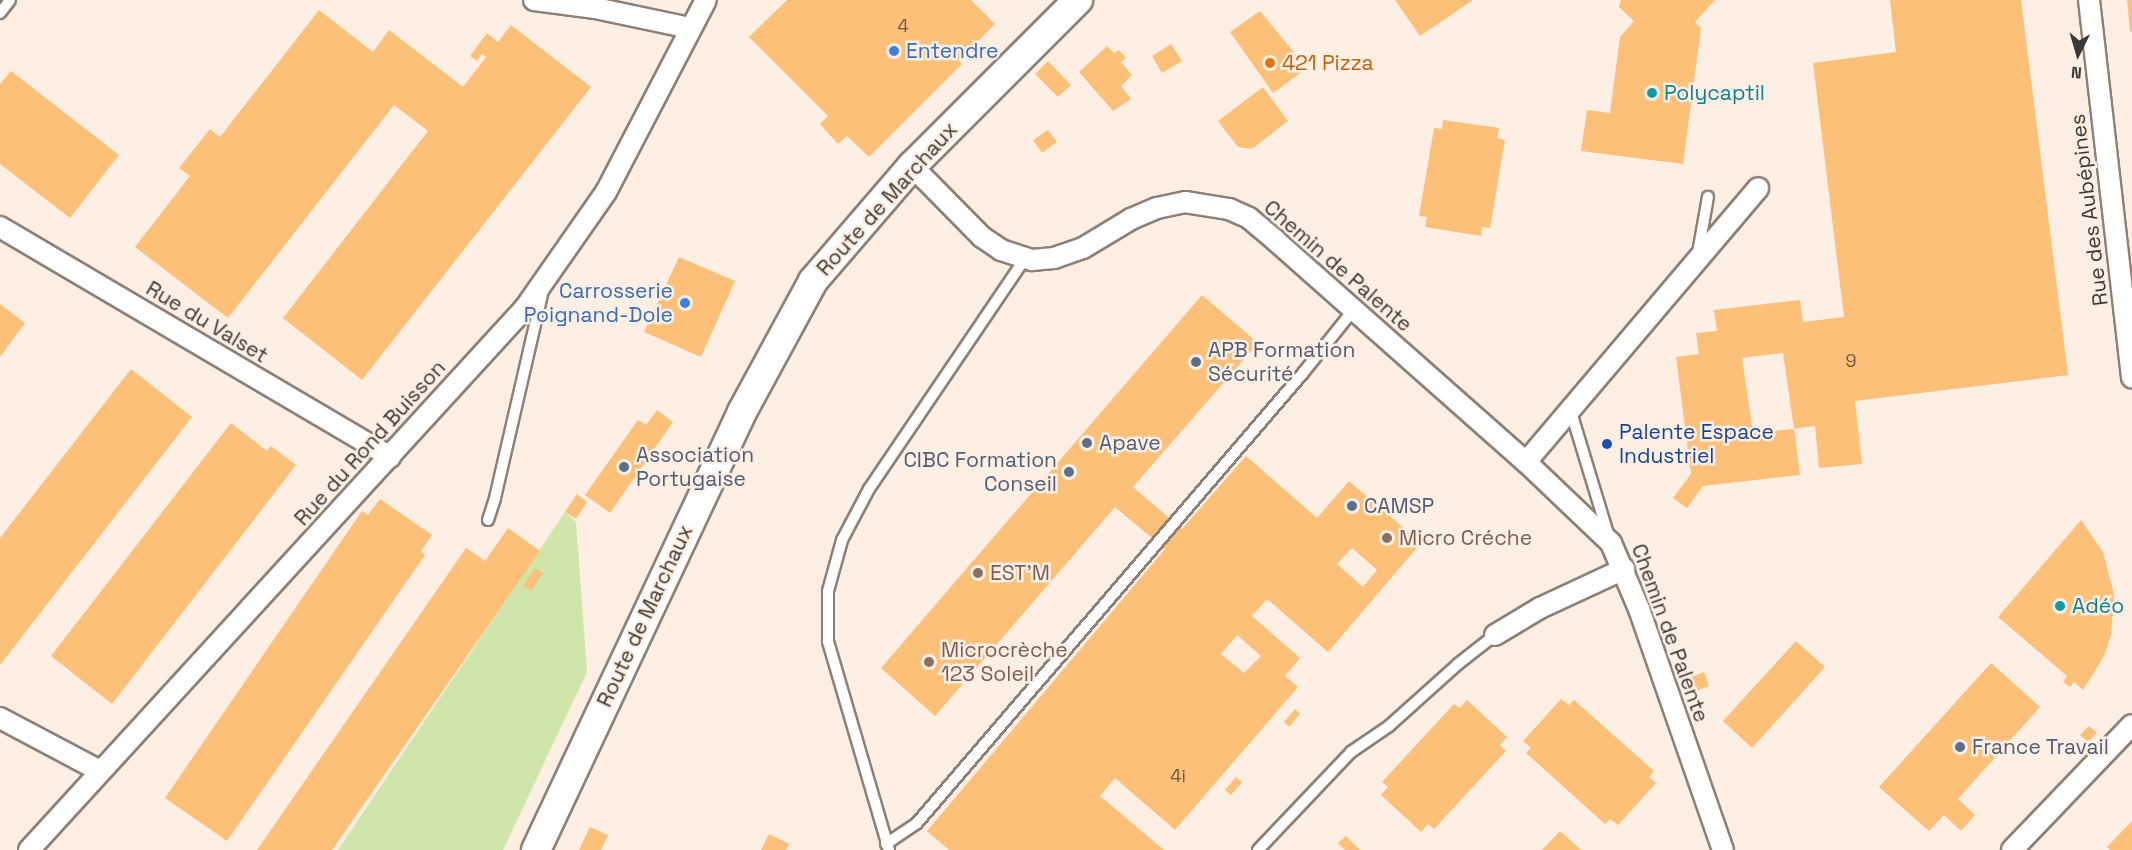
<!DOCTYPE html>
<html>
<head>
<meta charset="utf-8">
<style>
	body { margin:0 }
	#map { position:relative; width:2132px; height:850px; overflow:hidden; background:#fdefe4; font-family:"Space Grotesk",sans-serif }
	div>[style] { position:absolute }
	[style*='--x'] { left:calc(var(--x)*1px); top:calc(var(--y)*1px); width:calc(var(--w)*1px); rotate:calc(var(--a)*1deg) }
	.green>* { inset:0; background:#d0e5aa }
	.building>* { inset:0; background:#fdc079 }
	.roads { filter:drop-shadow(2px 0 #8d8076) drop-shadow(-2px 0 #8d8076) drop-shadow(0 2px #8d8076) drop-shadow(0 -2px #8d8076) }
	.lane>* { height:10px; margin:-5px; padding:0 5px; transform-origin:5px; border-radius:5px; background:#fff }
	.street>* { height:20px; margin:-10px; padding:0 10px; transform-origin:10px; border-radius:10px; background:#fff }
	.secondary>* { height:28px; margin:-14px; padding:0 14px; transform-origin:14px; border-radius:14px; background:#fff }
	.dots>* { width:16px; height:16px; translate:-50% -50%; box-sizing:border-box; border:3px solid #fdefe4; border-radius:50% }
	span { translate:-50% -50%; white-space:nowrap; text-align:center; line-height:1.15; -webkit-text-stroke:5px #fdefe4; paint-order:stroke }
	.number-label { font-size:18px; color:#6e5a45 }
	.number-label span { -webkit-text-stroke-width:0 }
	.shop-label { font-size:21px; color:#366cbe }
	.left { translate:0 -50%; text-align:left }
	.right { translate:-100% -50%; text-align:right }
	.food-label { font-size:21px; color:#c56008 }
	.culture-label { font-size:21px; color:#0d838f }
	.street-label { font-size:21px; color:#3e3834 }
	.service-label { font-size:21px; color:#4e5e75 }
	.transit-label { font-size:21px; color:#164399 }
	.education-label { font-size:21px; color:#785e54 }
	.north { position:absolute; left:2048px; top:24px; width:60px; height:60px; -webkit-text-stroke:4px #fdefe4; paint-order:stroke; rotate:185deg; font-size:16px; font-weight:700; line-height:24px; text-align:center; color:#3e3834 }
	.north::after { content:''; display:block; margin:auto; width:21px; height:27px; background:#3e3834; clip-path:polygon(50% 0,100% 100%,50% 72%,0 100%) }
</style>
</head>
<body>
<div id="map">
	<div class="green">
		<div style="clip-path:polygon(565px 512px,576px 522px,587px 672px,503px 850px,338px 850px)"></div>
	</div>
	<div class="building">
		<div style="clip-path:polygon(787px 0,971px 0,995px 24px,959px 61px,962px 64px,869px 157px,847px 136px,838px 144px,820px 124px,828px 116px,749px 37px)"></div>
		<div style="clip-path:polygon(1395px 0,1473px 0,1420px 36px)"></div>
		<div style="clip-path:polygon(1621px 0,1715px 0,1695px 22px,1701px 28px,1683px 164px,1581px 151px,1587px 110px,1610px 113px,1620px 37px,1634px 21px,1619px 7px)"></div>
		<div style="clip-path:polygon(1890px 0,2021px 0,2068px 375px,1855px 401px,1862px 464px,1819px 468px,1815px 426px,1794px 429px,1783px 353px,1742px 358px,1753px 433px,1794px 429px,1800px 475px,1703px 486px,1687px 508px,1673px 498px,1691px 474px,1676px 357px,1699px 354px,1696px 333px,1717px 331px,1714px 310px,1800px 300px,1803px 322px,1844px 317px,1813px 63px,1896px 52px)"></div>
		<div style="clip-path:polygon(2127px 0,2132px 0,2132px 31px,2130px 32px)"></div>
		<div style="clip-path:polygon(319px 10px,373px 52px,389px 30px,463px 87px,486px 57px,482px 54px,477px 61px,470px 56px,487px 33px,498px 42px,511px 25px,591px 87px,362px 380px,283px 318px,428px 131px,394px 105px,228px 318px,135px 247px,190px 176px,179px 168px,210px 129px,220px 137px)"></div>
		<div style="clip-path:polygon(1260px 11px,1307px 68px,1273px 93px,1230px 32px)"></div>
		<div style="clip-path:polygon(1171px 44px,1182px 61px,1162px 73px,1152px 56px)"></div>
		<div style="clip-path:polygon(1107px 46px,1114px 53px,1119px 50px,1126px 58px,1121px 62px,1132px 75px,1121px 86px,1131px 99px,1113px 111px,1079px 72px)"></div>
		<div style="clip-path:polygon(1048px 61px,1071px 85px,1058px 97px,1035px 74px)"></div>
		<div style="clip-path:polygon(11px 71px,119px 155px,70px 218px,0 164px,0 84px)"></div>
		<div style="clip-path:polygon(1263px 87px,1288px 121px,1252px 149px,1238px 147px,1218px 121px)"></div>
		<div style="clip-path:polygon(1443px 120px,1499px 128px,1497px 138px,1505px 140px,1490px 228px,1482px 227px,1481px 236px,1425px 227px,1427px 217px,1419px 216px,1434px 128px,1442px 129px)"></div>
		<div style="clip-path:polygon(1048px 130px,1057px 142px,1042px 153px,1033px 140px)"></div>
		<div style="clip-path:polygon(679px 257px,735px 281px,701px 357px,644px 332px)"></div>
		<div style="clip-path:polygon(evenodd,1202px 295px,1258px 343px,1133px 487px,1182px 529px,1246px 456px,1317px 518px,1349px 481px,1421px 543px,1328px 652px,1267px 599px,1252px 616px,1300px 658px,1285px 676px,1298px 687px,1175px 830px,1115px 778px,1100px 796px,1164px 850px,949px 850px,927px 831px,1165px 549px,1115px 507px,935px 716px,881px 668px,1202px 295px,1352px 548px,1377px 570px,1363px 587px,1337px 564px,1352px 548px,1202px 295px,1237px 635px,1261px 656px,1244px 673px,1221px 654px,1237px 635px)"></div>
		<div style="clip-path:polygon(0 304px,25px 323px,0 357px)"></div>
		<div style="clip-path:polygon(131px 369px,192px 417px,0 665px,0 538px)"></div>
		<div style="clip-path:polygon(657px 410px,673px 422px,610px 513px,585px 495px,638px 420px,646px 425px)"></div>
		<div style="clip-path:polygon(231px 423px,267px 451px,271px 446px,296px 465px,112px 704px,51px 656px)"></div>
		<div style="clip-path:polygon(577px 494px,587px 502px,576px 519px,565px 512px)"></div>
		<div style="clip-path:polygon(380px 499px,432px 535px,421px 551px,425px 555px,227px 841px,165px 798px,362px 511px,368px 515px)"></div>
		<div style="clip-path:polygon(2081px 520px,2103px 552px,2114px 594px,2111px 635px,2104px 656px,2083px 690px,2074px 682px,2070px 687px,2063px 682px,2067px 676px,1998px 617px)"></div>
		<div style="clip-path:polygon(508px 528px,540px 551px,332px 850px,257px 850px,466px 548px,485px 561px)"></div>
		<div style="clip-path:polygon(535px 568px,543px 573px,531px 591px,523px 586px)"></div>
		<div style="clip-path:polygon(1796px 641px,1825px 667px,1752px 748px,1723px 721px)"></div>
		<div style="clip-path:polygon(1991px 663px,2040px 707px,1958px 799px,1975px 815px,1961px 831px,1944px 815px,1929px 831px,1879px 787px)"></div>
		<div style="clip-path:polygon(1704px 672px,1709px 686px,1691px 693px,1686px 679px)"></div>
		<div style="clip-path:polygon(1561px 699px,1569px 705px,1574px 700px,1654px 771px,1649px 777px,1656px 783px,1618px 825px,1610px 819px,1605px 824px,1526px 753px,1531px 748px,1523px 741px)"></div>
		<div style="clip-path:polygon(1467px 700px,1507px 737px,1500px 745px,1506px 751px,1434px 829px,1428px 824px,1421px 832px,1381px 795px,1388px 787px,1382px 782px,1454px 704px,1460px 708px)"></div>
		<div style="clip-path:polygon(1295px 709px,1300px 714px,1289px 727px,1284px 722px)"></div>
		<div style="clip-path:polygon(2089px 726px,2097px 733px,2088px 742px,2080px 735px)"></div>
		<div style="clip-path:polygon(1236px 777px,1242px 782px,1231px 795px,1225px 790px)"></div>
		<div style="clip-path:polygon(2132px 821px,2132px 850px,2110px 850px,2107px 847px)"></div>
		<div style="clip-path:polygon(590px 827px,608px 835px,601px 850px,579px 850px)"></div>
		<div style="clip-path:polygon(1560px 831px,1581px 850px,1542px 850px)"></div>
		<div style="clip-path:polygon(769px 834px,789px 844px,786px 850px,761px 850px)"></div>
		<div style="clip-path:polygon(1346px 836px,1360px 850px,1345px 850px,1338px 843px)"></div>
	</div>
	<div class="roads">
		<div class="lane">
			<div style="--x:0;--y:13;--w:16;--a:-52"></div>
			<div style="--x:1698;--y:253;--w:57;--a:-79.9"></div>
			<div style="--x:1571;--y:412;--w:131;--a:73.1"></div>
			<div style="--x:488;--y:520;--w:23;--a:-72"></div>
			<div style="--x:495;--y:498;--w:213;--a:-77"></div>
			<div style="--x:886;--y:844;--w:37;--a:-34"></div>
			<div style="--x:917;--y:823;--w:593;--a:-49.38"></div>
			<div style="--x:1303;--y:373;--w:82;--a:-51.4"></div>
			<div style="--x:889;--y:850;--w:217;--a:-106.3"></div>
			<div style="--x:828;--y:642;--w:51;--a:-90"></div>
			<div style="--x:828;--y:591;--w:53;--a:-74.6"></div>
			<div style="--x:842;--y:540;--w:58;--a:-62.1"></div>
			<div style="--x:869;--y:489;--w:278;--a:-55.9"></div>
			<div style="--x:1258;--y:850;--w:135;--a:-46.5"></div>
			<div style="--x:1351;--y:752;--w:46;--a:-34.4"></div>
			<div style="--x:1389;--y:726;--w:93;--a:-41.9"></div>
			<div style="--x:1458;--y:664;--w:47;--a:-38.1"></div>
		</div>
		<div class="street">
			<div style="--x:534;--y:0;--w:62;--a:7.5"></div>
			<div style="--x:595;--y:8;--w:97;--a:11.9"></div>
			<div style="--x:2089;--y:0;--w:380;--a:83.5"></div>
			<div style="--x:912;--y:166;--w:100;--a:45.4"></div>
			<div style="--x:982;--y:237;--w:23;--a:34"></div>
			<div style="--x:1001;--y:250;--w:33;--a:18"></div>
			<div style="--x:1032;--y:260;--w:22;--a:-5"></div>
			<div style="--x:1054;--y:258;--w:31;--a:-19"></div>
			<div style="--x:1083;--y:248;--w:56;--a:-31.1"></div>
			<div style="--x:1131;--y:219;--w:28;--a:-23"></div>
			<div style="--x:1157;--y:208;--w:29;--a:-12"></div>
			<div style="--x:1185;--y:202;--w:45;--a:9"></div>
			<div style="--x:1229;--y:209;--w:22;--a:24"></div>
			<div style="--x:1249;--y:218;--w:35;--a:40"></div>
			<div style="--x:1276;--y:241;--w:334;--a:41.5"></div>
			<div style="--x:1526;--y:462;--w:117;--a:43.6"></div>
			<div style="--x:1611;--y:543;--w:72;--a:67"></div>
			<div style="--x:1639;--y:609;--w:255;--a:70.8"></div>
			<div style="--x:0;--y:227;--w:453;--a:30.5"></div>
			<div style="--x:1526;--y:462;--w:359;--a:-49.7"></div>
			<div style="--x:1495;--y:635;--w:52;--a:-31"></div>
			<div style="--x:1540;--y:608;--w:93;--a:-24.9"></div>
			<div style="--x:0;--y:718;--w:113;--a:27.9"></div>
			<div style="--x:29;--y:850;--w:735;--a:-47.54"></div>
			<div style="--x:525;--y:308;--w:141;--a:-55.1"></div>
			<div style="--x:606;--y:192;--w:216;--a:-62.5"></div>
			<div style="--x:2012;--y:850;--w:173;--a:-46.2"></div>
		</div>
		<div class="secondary">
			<div style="--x:536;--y:850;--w:484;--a:-64.8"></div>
			<div style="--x:742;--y:412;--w:149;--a:-61.5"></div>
			<div style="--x:813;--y:281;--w:152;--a:-49.3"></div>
			<div style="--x:912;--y:166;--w:235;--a:-45"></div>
		</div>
	</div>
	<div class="dots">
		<div style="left:894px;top:51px;background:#3f7fe0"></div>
		<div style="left:1270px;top:63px;background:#e8710a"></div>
		<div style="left:1652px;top:93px;background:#0f9aa8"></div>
		<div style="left:685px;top:303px;background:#3f7fe0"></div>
		<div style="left:1196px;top:362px;background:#5c6f8a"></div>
		<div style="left:1087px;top:443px;background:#5c6f8a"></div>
		<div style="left:1607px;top:444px;background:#1a4fb4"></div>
		<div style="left:624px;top:467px;background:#5c6f8a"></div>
		<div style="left:1069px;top:472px;background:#5c6f8a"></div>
		<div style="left:1352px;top:506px;background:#5c6f8a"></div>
		<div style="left:1387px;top:538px;background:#8d6e63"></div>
		<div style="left:978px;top:573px;background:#8d6e63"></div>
		<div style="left:2060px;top:606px;background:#0f9aa8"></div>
		<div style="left:929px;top:662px;background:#8d6e63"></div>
		<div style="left:1960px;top:747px;background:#5c6f8a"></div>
	</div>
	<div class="number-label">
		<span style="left:903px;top:26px">4</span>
		<span style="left:1851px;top:361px">9</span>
		<span style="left:1178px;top:776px">4i</span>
	</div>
	<div class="shop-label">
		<span class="left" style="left:906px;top:51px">Entendre</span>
		<span class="right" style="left:673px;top:303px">Carrosserie<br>Poignand-Dole</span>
	</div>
	<div class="food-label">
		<span class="left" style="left:1282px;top:63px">421 Pizza</span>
	</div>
	<div class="culture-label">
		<span class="left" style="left:1664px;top:93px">Polycaptil</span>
		<span class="left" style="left:2072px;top:606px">Adéo</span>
	</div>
	<div class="street-label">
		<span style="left:887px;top:199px;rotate:-48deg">Route de Marchaux</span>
		<span style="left:2089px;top:210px;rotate:-97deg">Rue des Aubépines</span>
		<span style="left:1338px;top:266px;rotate:41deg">Chemin de Palente</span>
		<span style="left:207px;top:322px;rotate:31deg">Rue du Valset</span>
		<span style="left:370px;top:443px;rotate:-48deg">Rue du Rond Buisson</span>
		<span style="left:645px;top:616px;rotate:-65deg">Route de Marchaux</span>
		<span style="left:1670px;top:633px;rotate:70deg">Chemin de Palente</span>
	</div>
	<div class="service-label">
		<span class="left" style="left:1208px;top:362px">APB Formation<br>Sécurité</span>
		<span class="left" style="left:1099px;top:443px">Apave</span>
		<span class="left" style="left:636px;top:467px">Association<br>Portugaise</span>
		<span class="right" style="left:1057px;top:472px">CIBC Formation<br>Conseil</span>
		<span class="left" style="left:1364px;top:506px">CAMSP</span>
		<span class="left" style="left:1972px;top:747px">France Travail</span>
	</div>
	<div class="transit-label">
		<span class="left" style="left:1619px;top:444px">Palente Espace<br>Industriel</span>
	</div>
	<div class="education-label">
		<span class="left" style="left:1399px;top:538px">Micro Créche</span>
		<span class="left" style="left:990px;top:573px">EST’M</span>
		<span class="left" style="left:941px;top:662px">Microcrèche<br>123 Soleil</span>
	</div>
	<div class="north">N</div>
</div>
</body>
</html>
